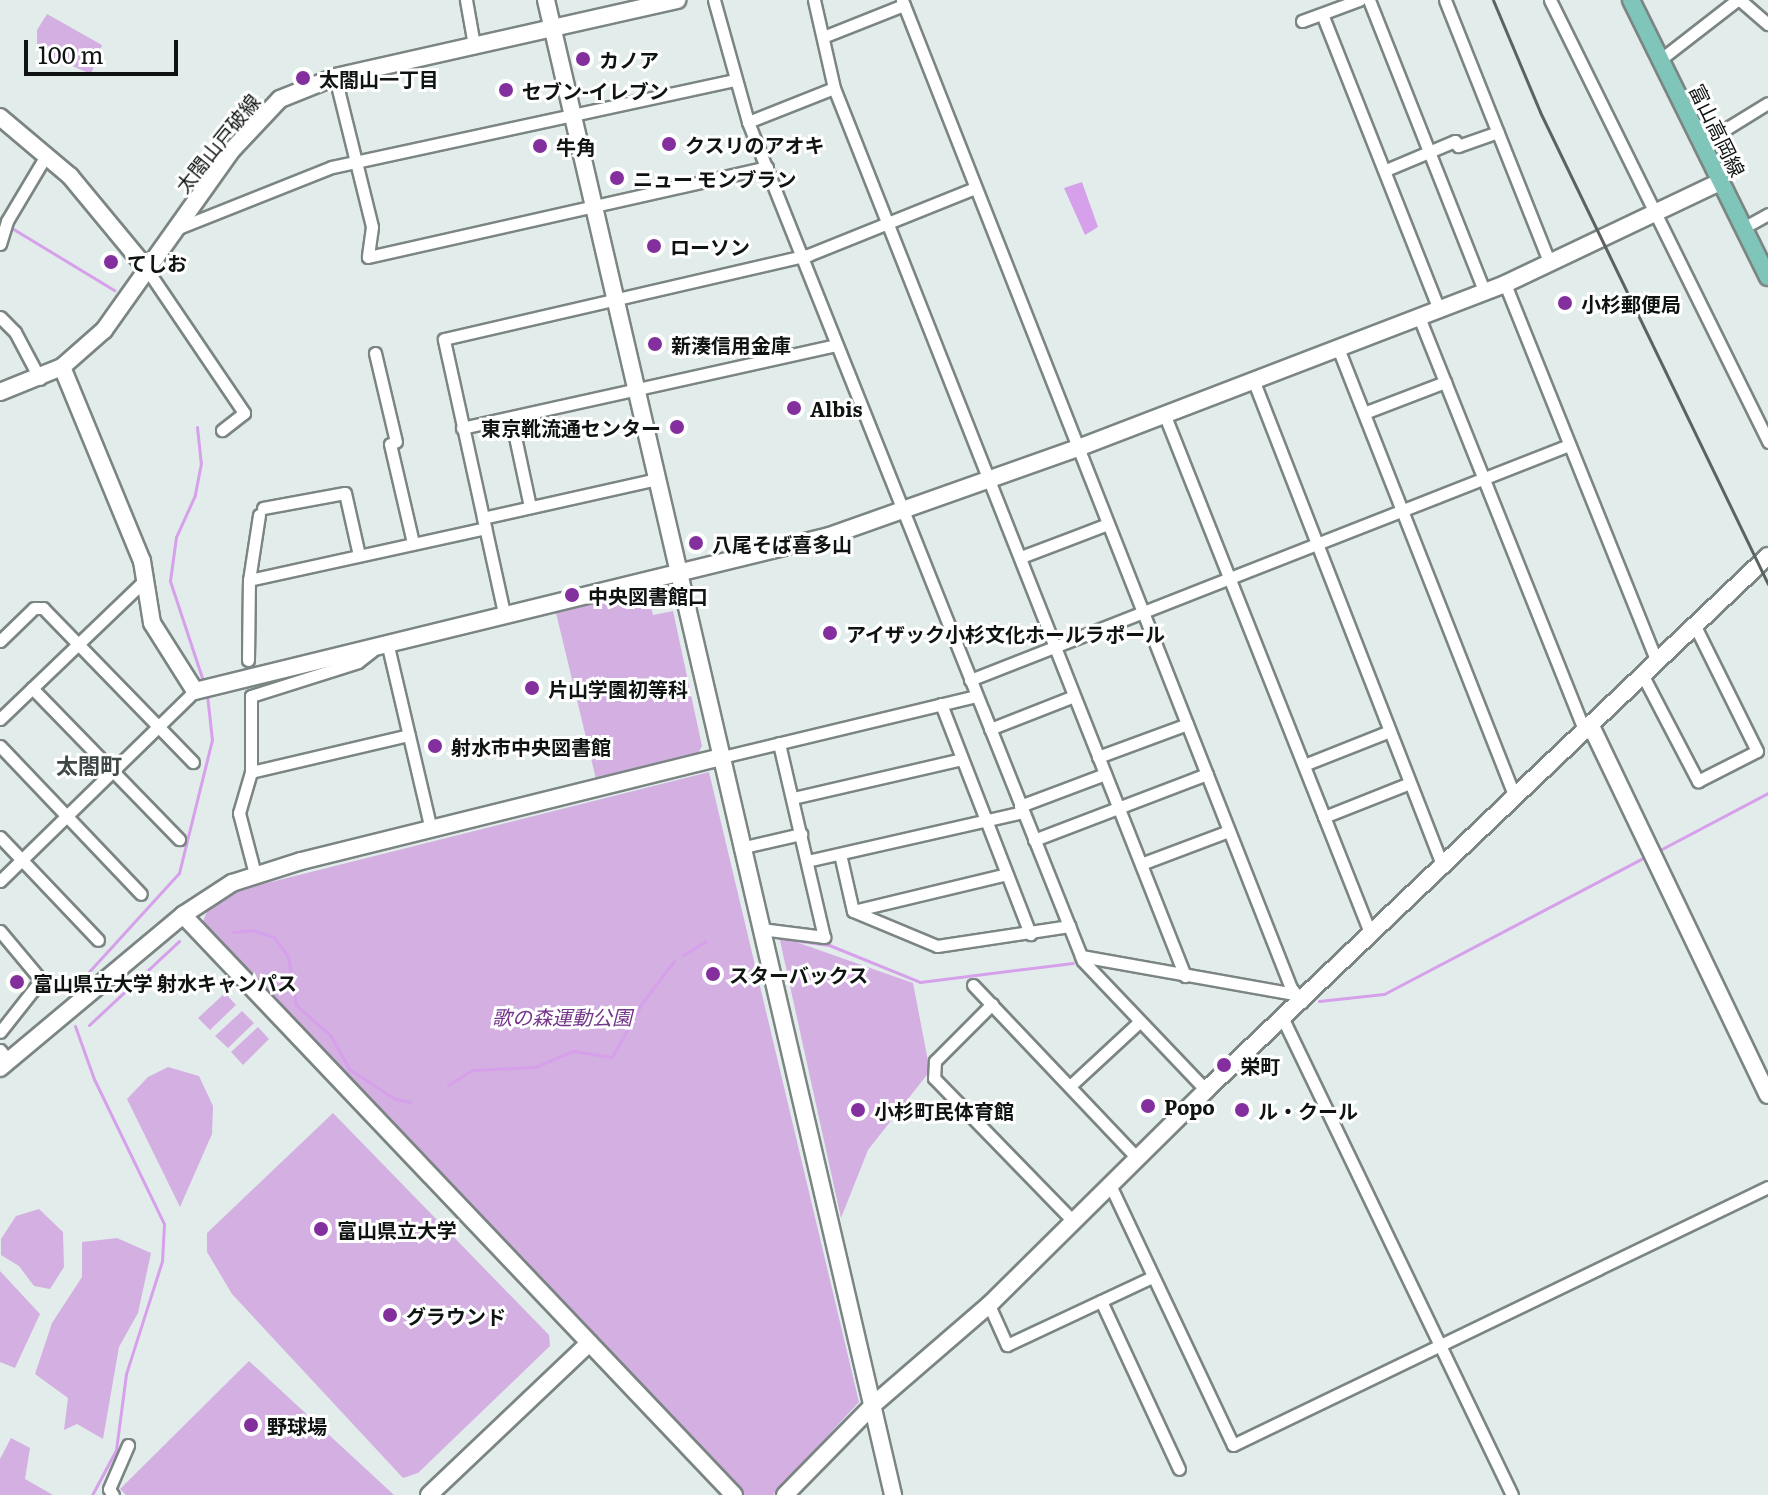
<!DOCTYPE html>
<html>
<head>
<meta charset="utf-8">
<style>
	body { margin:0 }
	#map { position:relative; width:1768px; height:1495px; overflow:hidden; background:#e2edeb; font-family:Literata,"Noto Sans JP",serif }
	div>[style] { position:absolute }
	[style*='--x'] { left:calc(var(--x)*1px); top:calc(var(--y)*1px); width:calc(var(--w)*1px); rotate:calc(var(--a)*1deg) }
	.green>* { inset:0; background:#d4afe2 }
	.water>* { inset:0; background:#d6a0ea }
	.stream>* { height:3px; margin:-1.5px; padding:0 1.5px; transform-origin:1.5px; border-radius:1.5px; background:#d6a0ea }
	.roads { filter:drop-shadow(2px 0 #7b8583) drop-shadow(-2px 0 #7b8583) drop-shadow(0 2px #7b8583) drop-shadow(0 -2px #7b8583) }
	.street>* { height:11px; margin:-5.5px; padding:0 5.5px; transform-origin:5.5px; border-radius:5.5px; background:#fff }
	.secondary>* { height:16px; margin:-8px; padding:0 8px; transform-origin:8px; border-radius:8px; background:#fff }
	.primary>* { height:16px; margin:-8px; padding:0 8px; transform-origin:8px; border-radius:8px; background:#80c5ba }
	.rail>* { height:3px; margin:-1.5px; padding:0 1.5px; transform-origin:1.5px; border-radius:1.5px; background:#5b6261 }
	.dots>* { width:22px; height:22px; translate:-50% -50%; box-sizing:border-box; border:4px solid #fff; border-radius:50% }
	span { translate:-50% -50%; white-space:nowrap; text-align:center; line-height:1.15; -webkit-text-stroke:6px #fff; paint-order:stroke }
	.poi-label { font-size:20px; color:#0f1312; font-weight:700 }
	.left { translate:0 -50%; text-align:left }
	.right { translate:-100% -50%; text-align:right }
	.street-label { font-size:20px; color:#0f1312 }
	.park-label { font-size:20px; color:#74348a; font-style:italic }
	.neighbourhood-label { font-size:22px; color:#3f4846; font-weight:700 }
	.scale { position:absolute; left:24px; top:40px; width:154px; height:36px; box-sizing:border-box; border:4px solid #0f1312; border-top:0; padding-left:10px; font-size:24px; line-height:28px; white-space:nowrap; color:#0f1312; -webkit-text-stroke:6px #fff; paint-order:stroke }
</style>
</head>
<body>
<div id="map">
	<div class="green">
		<div style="clip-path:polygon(47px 14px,102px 45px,91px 74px,37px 51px,37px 30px)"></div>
		<div style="clip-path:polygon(647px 591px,653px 615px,673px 611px,702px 746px,696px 757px,596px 779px,556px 613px)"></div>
		<div style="clip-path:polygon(709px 772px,859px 1402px,773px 1495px,743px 1495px,201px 927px,207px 911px,243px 889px)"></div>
		<div style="clip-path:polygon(779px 936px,913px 983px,930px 1071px,868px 1150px,841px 1218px)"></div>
		<div style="clip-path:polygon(225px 993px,236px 1005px,210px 1030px,198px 1018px)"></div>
		<div style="clip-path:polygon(242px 1011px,254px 1023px,228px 1048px,215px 1036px)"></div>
		<div style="clip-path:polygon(258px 1027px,269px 1039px,243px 1065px,231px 1052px)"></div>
		<div style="clip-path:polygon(168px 1067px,199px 1076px,213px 1106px,212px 1134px,180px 1207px,127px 1099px,148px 1077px)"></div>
		<div style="clip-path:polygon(333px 1113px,549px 1335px,550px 1346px,418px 1473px,403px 1478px,232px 1294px,207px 1252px,207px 1233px)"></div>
		<div style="clip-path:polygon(39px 1209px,63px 1232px,64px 1267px,50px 1289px,34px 1286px,19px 1266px,1px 1255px,1px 1239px,16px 1216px)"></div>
		<div style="clip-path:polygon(117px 1238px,151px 1253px,138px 1313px,119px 1347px,103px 1439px,77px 1424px,64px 1430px,68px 1398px,35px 1374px,52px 1323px,82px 1277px,82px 1242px)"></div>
		<div style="clip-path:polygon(0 1271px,40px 1314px,15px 1368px,0 1362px)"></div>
		<div style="clip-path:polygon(249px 1361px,394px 1495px,126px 1495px,120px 1489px)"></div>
		<div style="clip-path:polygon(11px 1438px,30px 1448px,25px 1479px,53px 1495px,0 1495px,0 1459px)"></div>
	</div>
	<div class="water">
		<div style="clip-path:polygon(1082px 182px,1098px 227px,1085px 235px,1064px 188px)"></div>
	</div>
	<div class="stream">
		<div style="--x:10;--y:227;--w:122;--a:31.2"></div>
		<div style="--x:197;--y:427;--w:36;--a:84"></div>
		<div style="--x:201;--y:463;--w:33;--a:101"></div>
		<div style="--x:195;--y:495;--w:46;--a:114.3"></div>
		<div style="--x:176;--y:537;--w:44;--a:97.8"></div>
		<div style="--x:170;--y:581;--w:108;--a:71.7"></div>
		<div style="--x:1658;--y:851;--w:124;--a:-27.8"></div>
		<div style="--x:233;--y:932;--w:19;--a:-6"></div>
		<div style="--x:252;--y:930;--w:23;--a:18"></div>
		<div style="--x:274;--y:937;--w:24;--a:54"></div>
		<div style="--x:288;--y:956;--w:50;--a:80.7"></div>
		<div style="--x:296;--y:1005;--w:47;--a:41.5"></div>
		<div style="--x:331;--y:1036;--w:38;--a:61"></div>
		<div style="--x:349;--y:1069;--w:55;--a:33.1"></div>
		<div style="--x:395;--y:1099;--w:16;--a:11"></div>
		<div style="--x:780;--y:938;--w:49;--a:8.1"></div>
		<div style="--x:829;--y:945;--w:98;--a:22.1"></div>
		<div style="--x:920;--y:982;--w:154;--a:-7.1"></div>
		<div style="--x:683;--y:955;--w:26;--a:-31"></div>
		<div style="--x:1098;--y:965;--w:195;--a:10"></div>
		<div style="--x:85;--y:976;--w:139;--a:-47.6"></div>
		<div style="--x:179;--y:873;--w:137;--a:-76.1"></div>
		<div style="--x:212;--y:740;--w:45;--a:-96.3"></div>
		<div style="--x:1319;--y:1001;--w:65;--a:-6.1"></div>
		<div style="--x:1384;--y:994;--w:295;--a:-27.7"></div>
		<div style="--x:89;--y:1025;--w:123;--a:-43"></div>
		<div style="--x:75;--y:1026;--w:56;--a:70.3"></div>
		<div style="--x:94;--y:1079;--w:161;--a:64.2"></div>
		<div style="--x:164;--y:1224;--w:37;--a:93"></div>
		<div style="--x:162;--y:1261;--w:119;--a:107.7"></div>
		<div style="--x:126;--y:1374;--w:77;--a:97.5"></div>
		<div style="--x:116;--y:1450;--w:51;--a:118.1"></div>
		<div style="--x:448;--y:1085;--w:28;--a:-32"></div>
		<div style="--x:472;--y:1070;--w:63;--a:-2.7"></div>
		<div style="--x:535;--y:1067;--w:41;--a:-22.8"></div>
		<div style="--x:573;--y:1051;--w:39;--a:9"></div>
		<div style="--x:612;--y:1057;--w:62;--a:-60.9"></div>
		<div style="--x:642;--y:1003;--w:53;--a:-52.7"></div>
	</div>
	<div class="roads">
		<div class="street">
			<div style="--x:466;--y:0;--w:46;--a:79.9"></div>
			<div style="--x:714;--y:0;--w:127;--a:74.4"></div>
			<div style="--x:748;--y:122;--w:903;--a:68.23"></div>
			<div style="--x:1083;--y:961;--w:178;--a:46.4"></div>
			<div style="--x:814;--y:0;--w:90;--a:77.2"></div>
			<div style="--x:834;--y:88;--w:955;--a:68.43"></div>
			<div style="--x:902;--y:0;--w:1062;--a:68.51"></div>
			<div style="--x:1291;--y:988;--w:18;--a:52"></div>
			<div style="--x:1369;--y:0;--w:313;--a:68.4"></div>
			<div style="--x:1445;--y:0;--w:284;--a:68.3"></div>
			<div style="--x:1550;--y:0;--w:493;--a:63.7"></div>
			<div style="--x:1740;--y:0;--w:37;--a:41"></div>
			<div style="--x:1322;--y:14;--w:318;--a:68.4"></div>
			<div style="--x:1302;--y:21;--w:61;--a:-20.2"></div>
			<div style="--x:823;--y:37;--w:87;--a:-21.6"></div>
			<div style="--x:1661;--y:59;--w:96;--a:-37.8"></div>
			<div style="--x:335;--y:77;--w:154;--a:76.1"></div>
			<div style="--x:372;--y:227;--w:30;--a:98"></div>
			<div style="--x:368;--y:257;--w:409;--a:-12.7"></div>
			<div style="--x:748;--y:122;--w:92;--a:-21.6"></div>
			<div style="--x:1703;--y:143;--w:76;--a:-31.6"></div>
			<div style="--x:1386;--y:170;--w:75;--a:-22.8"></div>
			<div style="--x:1455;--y:141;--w:6;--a:59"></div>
			<div style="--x:1458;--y:146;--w:42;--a:-19.3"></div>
			<div style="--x:1743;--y:228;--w:29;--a:-29"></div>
			<div style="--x:176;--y:229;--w:168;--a:-21.7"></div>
			<div style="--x:332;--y:167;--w:410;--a:-12.2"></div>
			<div style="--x:0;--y:244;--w:24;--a:-73"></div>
			<div style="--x:7;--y:221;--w:78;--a:-59.2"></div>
			<div style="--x:146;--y:268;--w:175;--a:55.9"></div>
			<div style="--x:244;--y:413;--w:28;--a:142"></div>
			<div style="--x:1505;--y:284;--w:408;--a:68.1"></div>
			<div style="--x:0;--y:317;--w:21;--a:45"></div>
			<div style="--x:15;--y:332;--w:53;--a:62"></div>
			<div style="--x:1419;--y:317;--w:448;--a:68.2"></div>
			<div style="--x:1338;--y:348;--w:483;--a:68.5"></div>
			<div style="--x:375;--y:353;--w:91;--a:76.7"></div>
			<div style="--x:1254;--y:382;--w:521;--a:68.71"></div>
			<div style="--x:1364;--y:413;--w:87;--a:-20.9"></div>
			<div style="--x:1165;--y:416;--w:558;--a:68.35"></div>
			<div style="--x:511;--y:418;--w:91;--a:77.9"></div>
			<div style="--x:462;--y:428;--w:383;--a:-12.5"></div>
			<div style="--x:390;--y:444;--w:102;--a:76.9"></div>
			<div style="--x:263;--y:508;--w:83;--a:-10.4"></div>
			<div style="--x:345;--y:493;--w:64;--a:77.3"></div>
			<div style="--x:259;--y:515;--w:66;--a:98.7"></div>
			<div style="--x:249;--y:580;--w:242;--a:-12.4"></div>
			<div style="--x:483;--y:518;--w:178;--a:-12.6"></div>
			<div style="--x:1021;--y:557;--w:93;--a:-20.8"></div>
			<div style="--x:504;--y:613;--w:280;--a:-102.4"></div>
			<div style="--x:444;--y:339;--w:374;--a:-13"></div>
			<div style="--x:808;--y:255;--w:180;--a:-21.9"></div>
			<div style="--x:0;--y:641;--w:47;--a:-44.1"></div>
			<div style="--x:34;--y:608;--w:9;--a:0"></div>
			<div style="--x:43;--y:608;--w:215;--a:45.8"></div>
			<div style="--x:387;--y:642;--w:193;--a:76.8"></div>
			<div style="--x:248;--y:660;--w:80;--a:-89.3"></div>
			<div style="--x:1643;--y:676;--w:119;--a:62.4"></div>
			<div style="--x:1698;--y:781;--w:66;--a:-27"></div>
			<div style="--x:1757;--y:751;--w:140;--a:-116.4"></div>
			<div style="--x:970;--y:680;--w:643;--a:-21.42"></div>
			<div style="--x:32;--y:688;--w:211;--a:45.8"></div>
			<div style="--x:941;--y:704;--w:247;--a:68.8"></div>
			<div style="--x:0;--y:719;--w:202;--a:-43.8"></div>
			<div style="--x:990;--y:729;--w:90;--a:-21.4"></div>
			<div style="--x:0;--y:746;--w:204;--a:46.4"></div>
			<div style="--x:1098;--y:757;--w:95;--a:-20.3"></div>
			<div style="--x:718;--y:758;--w:265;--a:-13.5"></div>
			<div style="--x:1304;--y:765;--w:92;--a:-21.6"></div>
			<div style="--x:251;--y:772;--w:76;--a:-90"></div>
			<div style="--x:251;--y:696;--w:112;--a:-17.6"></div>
			<div style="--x:358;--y:662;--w:18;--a:-38"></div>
			<div style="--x:793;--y:798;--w:173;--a:-13"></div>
			<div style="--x:1020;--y:806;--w:91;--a:-20.6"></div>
			<div style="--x:1324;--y:817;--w:92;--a:-21.6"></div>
			<div style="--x:0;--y:837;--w:142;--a:46.4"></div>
			<div style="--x:1034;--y:840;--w:185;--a:-20.9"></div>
			<div style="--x:740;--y:848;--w:63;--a:-12.9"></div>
			<div style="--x:840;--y:854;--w:58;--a:77.2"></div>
			<div style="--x:853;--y:911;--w:91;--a:22.6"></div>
			<div style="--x:937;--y:946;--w:134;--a:-8.6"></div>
			<div style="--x:807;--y:861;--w:221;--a:-12.8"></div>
			<div style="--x:1141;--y:864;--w:94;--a:-20.6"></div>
			<div style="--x:255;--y:874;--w:63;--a:-104.7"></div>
			<div style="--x:239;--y:813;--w:43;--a:-73.7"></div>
			<div style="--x:251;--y:772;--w:162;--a:-13.2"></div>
			<div style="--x:0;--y:881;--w:272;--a:-44.3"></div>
			<div style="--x:853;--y:911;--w:158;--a:-13.5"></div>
			<div style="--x:761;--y:929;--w:64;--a:7.2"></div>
			<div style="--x:824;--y:937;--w:199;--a:-103.1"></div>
			<div style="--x:0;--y:931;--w:64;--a:50.1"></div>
			<div style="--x:41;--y:980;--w:66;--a:128.3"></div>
			<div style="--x:1081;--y:956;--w:217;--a:10.1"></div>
			<div style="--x:973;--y:985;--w:240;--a:46.5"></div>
			<div style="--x:992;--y:1004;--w:81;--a:135"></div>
			<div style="--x:935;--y:1061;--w:17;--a:93"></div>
			<div style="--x:934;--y:1078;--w:201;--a:45.8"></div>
			<div style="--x:1282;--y:1017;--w:530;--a:64.3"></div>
			<div style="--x:0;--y:1050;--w:14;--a:51"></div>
			<div style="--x:1070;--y:1086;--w:94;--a:-42.8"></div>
			<div style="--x:1111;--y:1187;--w:285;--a:64.7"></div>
			<div style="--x:1233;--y:1445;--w:594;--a:-25.75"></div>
			<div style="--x:1101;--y:1301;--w:185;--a:65.1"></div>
			<div style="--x:989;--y:1305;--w:44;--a:65.8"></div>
			<div style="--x:1007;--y:1345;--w:160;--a:-25.1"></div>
			<div style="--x:113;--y:1495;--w:7;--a:-124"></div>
			<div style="--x:109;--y:1489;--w:48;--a:-66.6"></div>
		</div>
		<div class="secondary">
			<div style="--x:546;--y:0;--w:1535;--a:76.93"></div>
			<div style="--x:0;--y:117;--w:92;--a:40.1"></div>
			<div style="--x:70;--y:176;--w:119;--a:50.4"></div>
			<div style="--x:62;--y:367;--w:210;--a:67.6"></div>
			<div style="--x:142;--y:561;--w:63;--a:80.8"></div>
			<div style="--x:152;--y:623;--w:80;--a:57.7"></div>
			<div style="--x:195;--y:691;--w:653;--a:-13.74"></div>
			<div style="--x:829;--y:536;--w:264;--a:-19.5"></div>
			<div style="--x:1078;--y:448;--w:457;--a:-21"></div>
			<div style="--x:1505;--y:284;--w:238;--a:-25.4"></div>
			<div style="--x:0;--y:392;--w:67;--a:-22"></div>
			<div style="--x:62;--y:367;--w:56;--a:-41.4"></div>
			<div style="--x:104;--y:330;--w:221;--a:-54.6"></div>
			<div style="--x:232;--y:150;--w:70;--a:-46.7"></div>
			<div style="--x:280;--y:99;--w:59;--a:-21.8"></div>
			<div style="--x:335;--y:77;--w:351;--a:-12.7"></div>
			<div style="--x:1591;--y:726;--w:409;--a:64.4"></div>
			<div style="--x:183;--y:915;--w:800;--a:46.47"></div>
			<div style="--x:0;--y:1068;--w:239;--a:-39.9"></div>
			<div style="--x:183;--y:915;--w:59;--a:-33.1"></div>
			<div style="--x:232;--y:883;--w:72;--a:-17.7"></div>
			<div style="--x:301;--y:861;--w:430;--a:-13.9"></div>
			<div style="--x:429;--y:1495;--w:221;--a:-43.5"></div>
			<div style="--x:785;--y:1495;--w:126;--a:-45.6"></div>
			<div style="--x:873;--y:1405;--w:153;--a:-40.8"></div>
			<div style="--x:989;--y:1305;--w:305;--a:-44.7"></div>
			<div style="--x:1206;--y:1090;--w:775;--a:-43.54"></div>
		</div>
		<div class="primary">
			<div style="--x:1631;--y:0;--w:309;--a:63.7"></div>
		</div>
	</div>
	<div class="rail">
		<div style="--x:1493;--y:0;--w:121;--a:67.2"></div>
		<div style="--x:1540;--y:112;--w:524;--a:64.22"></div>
	</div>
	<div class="dots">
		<div style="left:583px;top:59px;background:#832f9e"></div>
		<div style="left:303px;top:78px;background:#832f9e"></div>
		<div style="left:506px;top:90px;background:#832f9e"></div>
		<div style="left:669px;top:144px;background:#832f9e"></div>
		<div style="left:540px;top:146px;background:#832f9e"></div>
		<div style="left:617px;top:178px;background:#832f9e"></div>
		<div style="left:654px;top:246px;background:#832f9e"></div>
		<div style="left:111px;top:262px;background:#832f9e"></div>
		<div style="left:1565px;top:303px;background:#832f9e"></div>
		<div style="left:655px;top:344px;background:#832f9e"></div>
		<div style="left:794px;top:408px;background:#832f9e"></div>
		<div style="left:677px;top:427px;background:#832f9e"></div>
		<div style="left:696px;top:543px;background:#832f9e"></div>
		<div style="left:572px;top:595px;background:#832f9e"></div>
		<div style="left:830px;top:633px;background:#832f9e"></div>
		<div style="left:532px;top:688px;background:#832f9e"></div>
		<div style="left:435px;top:746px;background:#832f9e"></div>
		<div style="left:713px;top:974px;background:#832f9e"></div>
		<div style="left:17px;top:982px;background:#832f9e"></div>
		<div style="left:1224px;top:1065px;background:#832f9e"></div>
		<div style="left:1148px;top:1106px;background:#832f9e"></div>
		<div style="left:858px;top:1110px;background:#832f9e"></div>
		<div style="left:1242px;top:1110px;background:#832f9e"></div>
		<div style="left:321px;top:1229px;background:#832f9e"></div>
		<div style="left:390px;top:1315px;background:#832f9e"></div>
		<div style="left:251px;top:1425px;background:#832f9e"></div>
	</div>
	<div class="poi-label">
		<span class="left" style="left:599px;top:59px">カノア</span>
		<span class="left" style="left:319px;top:78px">太閤山一丁目</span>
		<span class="left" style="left:522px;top:90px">セブン-イレブン</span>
		<span class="left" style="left:685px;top:144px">クスリのアオキ</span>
		<span class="left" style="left:556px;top:146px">牛角</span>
		<span class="left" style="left:633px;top:178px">ニュー モンブラン</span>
		<span class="left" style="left:670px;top:246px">ローソン</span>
		<span class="left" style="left:127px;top:262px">てしお</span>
		<span class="left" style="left:1581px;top:303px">小杉郵便局</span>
		<span class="left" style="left:671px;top:344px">新湊信用金庫</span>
		<span class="left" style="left:810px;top:408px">Albis</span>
		<span class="right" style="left:661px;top:427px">東京靴流通センター</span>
		<span class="left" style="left:712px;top:543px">八尾そば喜多山</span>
		<span class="left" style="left:588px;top:595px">中央図書館口</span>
		<span class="left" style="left:846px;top:633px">アイザック小杉文化ホールラポール</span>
		<span class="left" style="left:548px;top:688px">片山学園初等科</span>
		<span class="left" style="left:451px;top:746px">射水市中央図書館</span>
		<span class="left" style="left:729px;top:974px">スターバックス</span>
		<span class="left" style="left:33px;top:982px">富山県立大学 射水キャンパス</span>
		<span class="left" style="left:1240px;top:1065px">栄町</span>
		<span class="left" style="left:1164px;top:1106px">Popo</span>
		<span class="left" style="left:874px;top:1110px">小杉町民体育館</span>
		<span class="left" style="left:1258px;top:1110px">ル・クール</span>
		<span class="left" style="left:337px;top:1229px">富山県立大学</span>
		<span class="left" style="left:406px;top:1315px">グラウンド</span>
		<span class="left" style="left:267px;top:1425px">野球場</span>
	</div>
	<div class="street-label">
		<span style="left:1718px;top:130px;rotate:64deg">富山高岡線</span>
		<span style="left:217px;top:143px;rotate:-51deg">太閤山戸破線</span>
	</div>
	<div class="park-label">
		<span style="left:562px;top:1016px">歌の森運動公園</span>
	</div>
	<div class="neighbourhood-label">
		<span style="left:89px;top:765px">太閤町</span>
	</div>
	<div class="scale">100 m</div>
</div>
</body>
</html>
